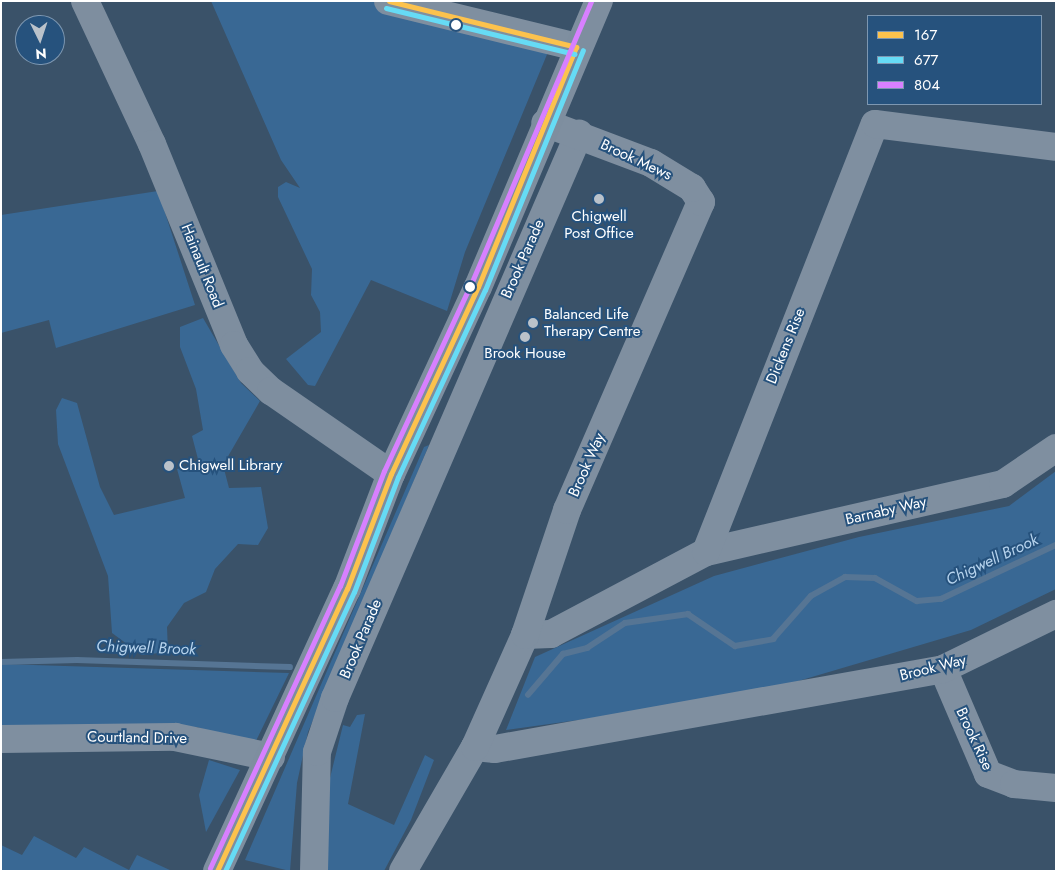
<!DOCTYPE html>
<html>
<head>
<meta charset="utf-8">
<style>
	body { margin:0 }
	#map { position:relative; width:1057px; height:872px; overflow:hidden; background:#3a5269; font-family:Jost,sans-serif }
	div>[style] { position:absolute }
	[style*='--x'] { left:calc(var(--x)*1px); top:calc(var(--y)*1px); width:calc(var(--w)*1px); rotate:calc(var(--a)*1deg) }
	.green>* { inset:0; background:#396894 }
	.stream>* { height:5.5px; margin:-2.75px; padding:0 2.75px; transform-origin:2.75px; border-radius:2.75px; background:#567594 }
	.minor>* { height:28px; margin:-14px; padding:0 14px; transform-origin:14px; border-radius:14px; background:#7f8fa0 }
	.major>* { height:28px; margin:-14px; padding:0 14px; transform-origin:14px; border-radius:14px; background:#7e8e9f }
	.bus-1>* { height:5px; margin:-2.5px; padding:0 2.5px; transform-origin:2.5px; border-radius:2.5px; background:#fcc24d }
	.bus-2>* { height:5px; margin:-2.5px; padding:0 2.5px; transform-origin:2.5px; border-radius:2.5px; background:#66dbf5 }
	.bus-3>* { height:5px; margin:-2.5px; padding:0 2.5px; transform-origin:2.5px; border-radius:2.5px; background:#d880ff }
	.dots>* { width:14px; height:14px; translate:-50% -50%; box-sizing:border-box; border:2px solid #26527d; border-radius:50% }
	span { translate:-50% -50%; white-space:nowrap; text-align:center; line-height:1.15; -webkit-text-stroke:4px #26527d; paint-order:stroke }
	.street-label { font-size:15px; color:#fff }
	.poi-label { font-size:15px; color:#fff }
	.left { translate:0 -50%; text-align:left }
	.water-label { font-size:16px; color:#b6d3ed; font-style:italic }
	.frame { position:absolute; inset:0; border:2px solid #fff; pointer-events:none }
	.legend { position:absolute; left:867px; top:15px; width:175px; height:90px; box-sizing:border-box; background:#26527d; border:1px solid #7d97b1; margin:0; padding:6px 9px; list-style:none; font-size:15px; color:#fff }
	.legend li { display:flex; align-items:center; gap:10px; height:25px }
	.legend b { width:25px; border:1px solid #7d97b1 }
	.north { position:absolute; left:15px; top:15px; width:50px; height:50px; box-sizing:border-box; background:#26527d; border:1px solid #7d97b1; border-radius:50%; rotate:176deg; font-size:14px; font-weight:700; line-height:20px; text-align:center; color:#fff }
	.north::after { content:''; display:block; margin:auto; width:18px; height:22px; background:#bac2ca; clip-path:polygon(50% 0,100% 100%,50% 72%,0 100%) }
</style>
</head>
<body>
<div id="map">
	<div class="green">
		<div style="clip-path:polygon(211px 1px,374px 1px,553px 40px,465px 252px,447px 311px,371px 280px,315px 386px,308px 385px,286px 359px,321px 332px,320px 312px,311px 295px,312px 269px,278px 197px,278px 187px,286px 182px,300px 188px,281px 160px)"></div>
		<div style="clip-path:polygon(158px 191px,195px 305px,56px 348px,49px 320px,1px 333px,1px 215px)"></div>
		<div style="clip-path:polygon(203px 318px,241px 383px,260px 401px,223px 465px,229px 488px,261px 487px,268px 528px,258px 545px,238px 544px,215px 569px,206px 592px,184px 603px,167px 627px,168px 652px,142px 655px,112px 633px,108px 576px,58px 444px,56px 410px,62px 398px,77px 403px,100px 487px,114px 515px,185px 498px,177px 469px,199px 463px,192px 436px,203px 430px,196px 389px,180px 347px,180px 327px)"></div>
		<div style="clip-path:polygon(429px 445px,308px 732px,297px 783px,290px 871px,245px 860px,424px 447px)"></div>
		<div style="clip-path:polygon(1056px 471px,1056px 589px,971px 630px,744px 697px,506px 730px,535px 657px,714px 576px,859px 537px,1009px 506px)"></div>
		<div style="clip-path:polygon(1px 664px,289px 673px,253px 747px,197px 727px,1px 729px)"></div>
		<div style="clip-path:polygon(365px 714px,348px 804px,394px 825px,425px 755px,434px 760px,411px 820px,384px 871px,324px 871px,330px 778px,343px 725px,350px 727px,357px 715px)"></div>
		<div style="clip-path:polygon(209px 760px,240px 770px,206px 832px,199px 795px)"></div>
		<div style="clip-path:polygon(34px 836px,76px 858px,84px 847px,129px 870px,137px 855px,172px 871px,1px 871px,1px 845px,22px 855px)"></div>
	</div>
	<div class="stream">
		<div style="--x:1;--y:662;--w:76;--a:-1.5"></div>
		<div style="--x:77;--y:660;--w:213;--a:1.9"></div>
		<div style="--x:528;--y:695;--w:54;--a:-49.5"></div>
		<div style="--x:563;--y:654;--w:25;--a:-14"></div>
		<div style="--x:587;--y:648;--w:45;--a:-33.3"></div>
		<div style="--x:625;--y:623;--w:64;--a:-8.1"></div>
		<div style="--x:688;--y:614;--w:57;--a:34.2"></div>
		<div style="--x:735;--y:646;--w:39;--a:-10"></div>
		<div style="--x:773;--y:639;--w:57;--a:-48.5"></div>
		<div style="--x:811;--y:596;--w:39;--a:-29"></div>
		<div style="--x:845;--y:577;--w:30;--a:2"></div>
		<div style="--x:875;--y:578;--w:48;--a:28.7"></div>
		<div style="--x:917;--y:601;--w:24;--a:-5"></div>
		<div style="--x:941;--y:599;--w:127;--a:-25.2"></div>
	</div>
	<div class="minor">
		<div style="--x:388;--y:1;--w:194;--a:13.7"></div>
		<div style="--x:706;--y:552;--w:305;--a:-12.9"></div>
		<div style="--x:1003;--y:484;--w:64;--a:-34.2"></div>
		<div style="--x:525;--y:635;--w:26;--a:-2"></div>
		<div style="--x:551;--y:634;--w:175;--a:-27.9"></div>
		<div style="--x:706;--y:552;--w:460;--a:-68.5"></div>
		<div style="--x:875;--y:124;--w:182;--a:7.2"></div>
		<div style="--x:943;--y:669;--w:114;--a:66.8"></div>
		<div style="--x:988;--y:774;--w:28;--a:21"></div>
		<div style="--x:1014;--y:784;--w:42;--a:5.4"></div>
		<div style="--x:1;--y:739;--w:174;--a:-0.7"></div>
		<div style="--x:175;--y:737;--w:98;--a:11.8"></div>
		<div style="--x:475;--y:747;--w:20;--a:6"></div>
		<div style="--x:495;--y:749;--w:455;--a:-10.1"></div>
		<div style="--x:943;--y:669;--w:126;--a:-26"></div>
		<div style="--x:314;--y:871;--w:119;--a:-88.6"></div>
		<div style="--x:317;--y:752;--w:57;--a:-71.6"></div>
		<div style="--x:335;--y:698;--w:615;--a:-66.61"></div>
		<div style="--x:403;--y:871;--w:143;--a:-59.9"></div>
		<div style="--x:475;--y:747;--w:123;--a:-65.9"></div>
		<div style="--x:525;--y:635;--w:132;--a:-71.4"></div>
		<div style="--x:567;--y:510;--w:336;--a:-66.5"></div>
		<div style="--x:701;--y:202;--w:17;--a:-123"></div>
		<div style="--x:692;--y:188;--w:48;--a:-148.6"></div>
		<div style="--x:651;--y:163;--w:113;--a:-159.3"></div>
	</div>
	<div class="major">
		<div style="--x:85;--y:1;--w:158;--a:64.9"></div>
		<div style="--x:152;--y:144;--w:217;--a:67.8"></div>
		<div style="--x:234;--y:345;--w:31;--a:58"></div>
		<div style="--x:250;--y:371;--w:29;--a:44"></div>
		<div style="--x:271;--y:391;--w:146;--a:34.7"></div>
		<div style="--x:217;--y:871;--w:311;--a:-65.3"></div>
		<div style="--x:347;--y:589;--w:123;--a:-69.1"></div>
		<div style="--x:391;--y:474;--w:206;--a:-65.1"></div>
		<div style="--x:478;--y:287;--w:311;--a:-67.1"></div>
	</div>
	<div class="bus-1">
		<div style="--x:389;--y:1;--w:193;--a:13.8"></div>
		<div style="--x:217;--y:871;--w:311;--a:-65.3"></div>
		<div style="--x:347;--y:589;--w:123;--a:-69.1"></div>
		<div style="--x:391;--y:474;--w:206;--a:-65.1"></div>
		<div style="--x:478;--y:287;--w:259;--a:-67.8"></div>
	</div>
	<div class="bus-2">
		<div style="--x:386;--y:8;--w:194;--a:13.7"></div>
		<div style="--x:225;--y:871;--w:307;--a:-65.2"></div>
		<div style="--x:354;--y:592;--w:123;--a:-69.1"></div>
		<div style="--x:398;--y:477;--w:206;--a:-65.1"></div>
		<div style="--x:485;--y:290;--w:259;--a:-67.8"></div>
	</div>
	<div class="bus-3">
		<div style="--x:210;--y:868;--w:311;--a:-65.3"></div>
		<div style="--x:340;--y:586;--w:123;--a:-69.1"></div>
		<div style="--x:384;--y:471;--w:206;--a:-65.1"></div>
		<div style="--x:471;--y:284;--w:307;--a:-67"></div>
	</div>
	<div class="dots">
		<div style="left:456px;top:25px;background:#fff"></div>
		<div style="left:599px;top:199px;background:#bac2ca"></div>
		<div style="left:470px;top:287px;background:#fff"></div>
		<div style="left:533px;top:323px;background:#bac2ca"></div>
		<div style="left:525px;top:337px;background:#bac2ca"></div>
		<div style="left:169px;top:466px;background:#bac2ca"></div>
	</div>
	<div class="street-label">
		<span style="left:636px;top:160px;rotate:25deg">Brook Mews</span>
		<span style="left:523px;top:259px;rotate:-66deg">Brook Parade</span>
		<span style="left:202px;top:266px;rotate:68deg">Hainault Road</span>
		<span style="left:786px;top:346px;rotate:-68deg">Dickens Rise</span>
		<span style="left:587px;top:465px;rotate:-66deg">Brook Way</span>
		<span style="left:886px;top:511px;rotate:-13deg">Barnaby Way</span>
		<span style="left:361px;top:639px;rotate:-67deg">Brook Parade</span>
		<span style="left:933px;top:668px;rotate:-14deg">Brook Way</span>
		<span style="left:137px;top:738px;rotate:1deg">Courtland Drive</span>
		<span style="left:974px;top:739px;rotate:65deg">Brook Rise</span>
	</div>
	<div class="poi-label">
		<span style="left:599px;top:225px">Chigwell<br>Post Office</span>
		<span class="left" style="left:544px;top:323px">Balanced Life<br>Therapy Centre</span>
		<span style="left:525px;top:354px">Brook House</span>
		<span class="left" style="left:179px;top:466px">Chigwell Library</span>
	</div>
	<div class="water-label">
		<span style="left:992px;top:560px;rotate:-25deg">Chigwell Brook</span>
		<span style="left:146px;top:648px;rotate:2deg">Chigwell Brook</span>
	</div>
	<div class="frame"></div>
	<ul class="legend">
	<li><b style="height:6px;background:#fcc24d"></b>167</li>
	<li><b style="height:6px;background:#66dbf5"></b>677</li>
	<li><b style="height:6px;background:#d880ff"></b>804</li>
	</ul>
	<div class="north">N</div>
</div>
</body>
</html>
